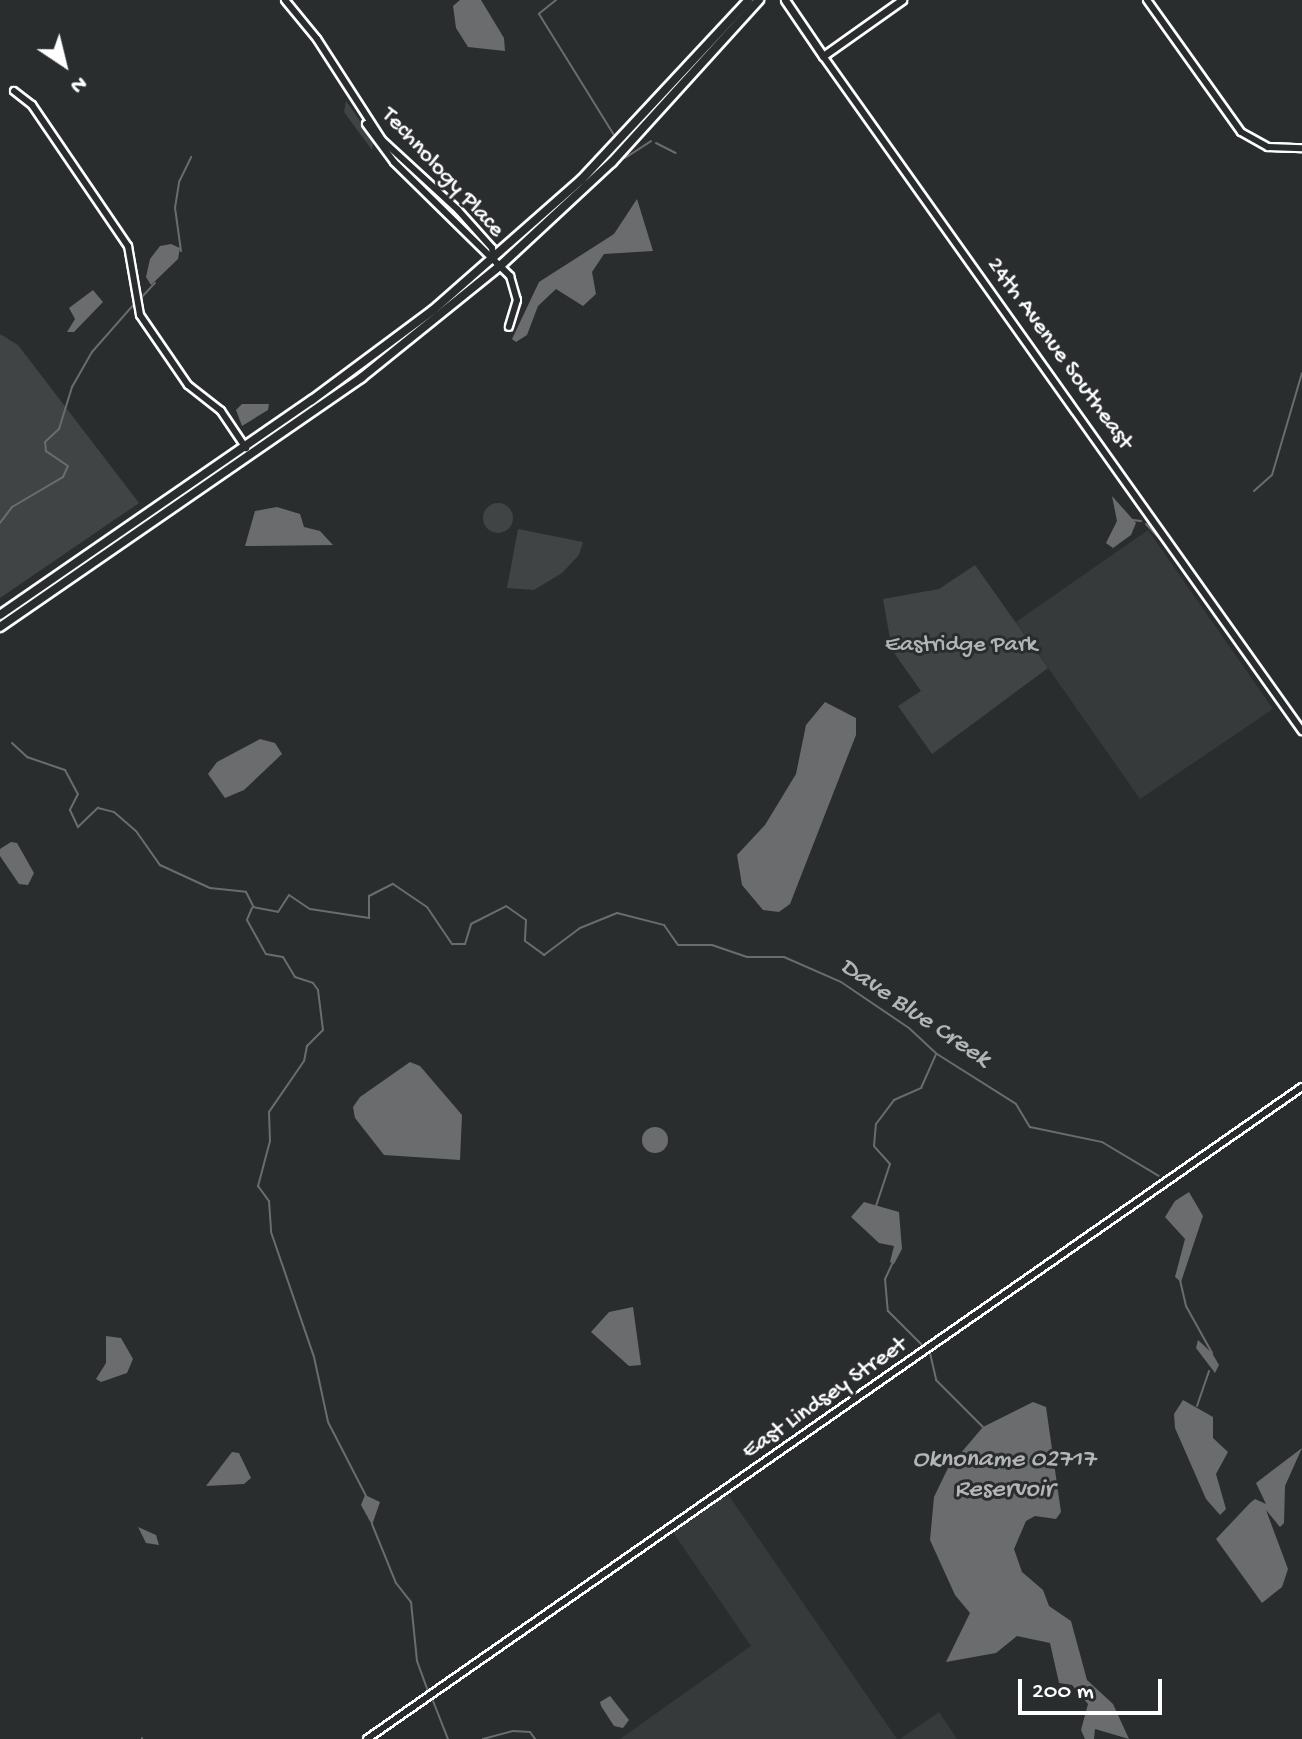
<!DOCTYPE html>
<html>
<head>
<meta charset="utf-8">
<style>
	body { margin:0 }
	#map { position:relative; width:1302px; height:1739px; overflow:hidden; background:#2a2d2e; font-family:"Gochi Hand",sans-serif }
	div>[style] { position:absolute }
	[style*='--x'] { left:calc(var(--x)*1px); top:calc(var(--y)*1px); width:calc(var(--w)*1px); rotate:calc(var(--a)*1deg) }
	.built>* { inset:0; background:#373a3b }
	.green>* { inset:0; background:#414445 }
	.round { border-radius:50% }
	.water>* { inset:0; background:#6a6c6d }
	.stream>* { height:2px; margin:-1px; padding:0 1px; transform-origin:1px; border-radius:1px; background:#6a6c6d }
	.roads { filter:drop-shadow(2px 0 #fff) drop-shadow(-2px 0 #fff) drop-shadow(0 2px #fff) drop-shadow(0 -2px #fff) }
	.tertiary>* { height:6px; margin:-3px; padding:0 3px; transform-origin:3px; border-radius:3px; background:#2a2d2e }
	.secondary>* { height:7px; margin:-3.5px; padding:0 3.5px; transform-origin:3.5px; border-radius:3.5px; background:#2a2d2e }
	.trunk>* { height:8px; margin:-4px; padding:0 4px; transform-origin:4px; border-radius:4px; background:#2a2d2e }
	span { translate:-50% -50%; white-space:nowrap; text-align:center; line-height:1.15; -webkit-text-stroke:6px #2a2d2e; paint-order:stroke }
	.street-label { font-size:24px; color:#fff }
	.park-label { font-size:24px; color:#b3b4b5 }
	.water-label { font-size:26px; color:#b4b6b6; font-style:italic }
	.north { position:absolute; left:24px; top:24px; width:80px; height:80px; -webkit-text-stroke:6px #2a2d2e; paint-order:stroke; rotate:145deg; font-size:22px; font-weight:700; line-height:32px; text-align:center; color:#fff }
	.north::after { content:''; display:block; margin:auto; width:28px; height:36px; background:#fff; clip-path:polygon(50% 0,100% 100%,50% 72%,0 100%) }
	.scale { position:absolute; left:1018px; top:1679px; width:144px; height:36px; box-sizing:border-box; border:4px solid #fff; border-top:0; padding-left:10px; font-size:24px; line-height:28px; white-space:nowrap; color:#fff; -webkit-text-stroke:6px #2a2d2e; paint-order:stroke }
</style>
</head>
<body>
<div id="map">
	<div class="built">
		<div style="clip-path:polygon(1148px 530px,1273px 709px,1140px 799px,1016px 622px)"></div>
		<div style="clip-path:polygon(725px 1490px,897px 1739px,620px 1739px,751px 1646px,670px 1528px)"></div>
		<div style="clip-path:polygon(939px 1712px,957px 1739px,900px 1739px)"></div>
	</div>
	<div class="green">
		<div style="clip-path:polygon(346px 101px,374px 141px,372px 150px,344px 112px)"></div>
		<div style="clip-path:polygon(0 334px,18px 345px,139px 503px,0 598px)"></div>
		<div class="round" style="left:483px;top:503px;width:30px;height:30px"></div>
		<div style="clip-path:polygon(518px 529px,583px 542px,579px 555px,562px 573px,534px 590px,507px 588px)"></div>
		<div style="clip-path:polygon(975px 565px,1048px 668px,932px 754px,898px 706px,921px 691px,892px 650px,883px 599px,939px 589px)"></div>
	</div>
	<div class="water">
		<div style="clip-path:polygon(460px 0,481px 0,504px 38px,505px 51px,468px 47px,456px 28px,453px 6px)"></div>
		<div style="clip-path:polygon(637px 199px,653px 251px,604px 254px,592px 272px,596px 294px,583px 306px,556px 289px,538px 306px,527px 335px,516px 342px,512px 339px,539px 282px,614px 234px)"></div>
		<div style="clip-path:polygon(171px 244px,180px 248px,178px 259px,151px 285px,146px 277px,150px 259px,160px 246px)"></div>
		<div style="clip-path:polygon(93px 290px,103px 302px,74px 332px,67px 332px,75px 319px,69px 308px)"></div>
		<div style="clip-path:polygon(242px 404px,269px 404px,268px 410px,242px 426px,236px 410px)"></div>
		<div style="clip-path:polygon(1112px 496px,1136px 523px,1131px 535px,1113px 548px,1106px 543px,1117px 521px)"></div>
		<div style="clip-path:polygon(277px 507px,300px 514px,304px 527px,320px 531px,333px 545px,245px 546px,255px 511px)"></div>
		<div style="clip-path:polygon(825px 702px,856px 718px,856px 735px,790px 904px,779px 912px,763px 910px,742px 885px,737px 855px,765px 825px,796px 774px,806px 725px)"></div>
		<div style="clip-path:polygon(260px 739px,275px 743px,282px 754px,244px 790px,225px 798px,208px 774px,217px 762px)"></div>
		<div style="clip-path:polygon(11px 842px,17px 843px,34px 873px,28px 885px,19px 884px,0 856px,0 849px)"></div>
		<div style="clip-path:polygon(410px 1062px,420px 1066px,462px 1115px,460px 1160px,384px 1155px,355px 1118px,353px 1107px,360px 1097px)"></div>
		<div class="round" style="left:642px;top:1127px;width:26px;height:26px"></div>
		<div style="clip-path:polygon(1189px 1192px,1203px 1216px,1181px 1282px,1175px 1277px,1185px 1239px,1165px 1217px,1175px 1201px)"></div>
		<div style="clip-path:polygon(864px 1202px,899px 1212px,902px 1249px,894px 1264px,890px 1262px,894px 1246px,879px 1243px,851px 1217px)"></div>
		<div style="clip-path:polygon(633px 1307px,641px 1365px,629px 1366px,591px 1332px,609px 1312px)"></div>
		<div style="clip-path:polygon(106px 1336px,121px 1338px,133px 1359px,127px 1373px,101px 1382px,96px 1379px,106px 1363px)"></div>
		<div style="clip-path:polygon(1198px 1340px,1212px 1353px,1219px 1365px,1215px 1373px,1196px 1348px)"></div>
		<div style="clip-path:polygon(1183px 1400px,1213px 1417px,1213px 1438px,1228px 1452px,1216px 1474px,1226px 1509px,1220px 1515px,1206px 1499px,1175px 1428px,1174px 1414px)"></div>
		<div style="clip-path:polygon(1033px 1402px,1046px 1407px,1061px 1512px,1056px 1519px,1035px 1516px,1026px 1521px,1014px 1549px,1022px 1572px,1043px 1590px,1049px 1606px,1071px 1621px,1087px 1680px,1113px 1704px,1129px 1739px,1095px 1729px,1094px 1739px,1085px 1739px,1081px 1730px,1088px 1704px,1072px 1685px,1059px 1683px,1050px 1643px,1017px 1636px,996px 1653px,946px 1662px,970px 1613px,955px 1595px,930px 1540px,934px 1497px,948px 1468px,983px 1427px)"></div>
		<div style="clip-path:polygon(1302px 1448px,1285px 1486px,1284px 1523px,1280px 1527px,1266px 1510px,1288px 1569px,1282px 1587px,1262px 1603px,1216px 1539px,1250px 1503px,1255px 1499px,1266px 1504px,1256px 1483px)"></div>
		<div style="clip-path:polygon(232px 1452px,239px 1453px,251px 1478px,244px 1484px,206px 1486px)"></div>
		<div style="clip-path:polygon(365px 1495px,380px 1502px,372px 1525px,361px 1505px)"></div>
		<div style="clip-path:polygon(138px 1527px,156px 1535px,159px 1545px,146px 1543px)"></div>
		<div style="clip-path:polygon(610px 1696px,629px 1720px,623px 1728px,614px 1726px,601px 1706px,600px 1702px)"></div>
	</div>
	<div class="stream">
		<div style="--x:556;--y:0;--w:22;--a:141"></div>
		<div style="--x:539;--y:14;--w:142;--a:58.2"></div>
		<div style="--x:656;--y:143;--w:22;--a:27"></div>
		<div style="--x:625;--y:158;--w:31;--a:-33"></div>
		<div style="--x:181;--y:251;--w:43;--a:-97.9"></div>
		<div style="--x:175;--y:208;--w:26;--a:-81"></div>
		<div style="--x:179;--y:182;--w:28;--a:-64"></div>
		<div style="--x:140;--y:299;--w:22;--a:-47"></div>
		<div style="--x:1254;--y:491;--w:24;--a:-42"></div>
		<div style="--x:1272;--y:475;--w:106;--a:-73.6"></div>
		<div style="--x:1133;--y:520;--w:8;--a:7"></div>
		<div style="--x:0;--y:523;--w:20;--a:-53"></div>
		<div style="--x:12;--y:507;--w:59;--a:-30.5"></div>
		<div style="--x:63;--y:477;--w:12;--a:-66"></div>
		<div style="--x:68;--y:466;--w:27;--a:-146"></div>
		<div style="--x:46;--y:451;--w:9;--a:-96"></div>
		<div style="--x:45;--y:442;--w:19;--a:-43"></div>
		<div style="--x:59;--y:429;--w:44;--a:-72.8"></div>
		<div style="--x:72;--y:387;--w:40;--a:-60.3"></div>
		<div style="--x:92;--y:352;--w:65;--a:-48.7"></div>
		<div style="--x:1146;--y:524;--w:23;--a:47"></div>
		<div style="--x:12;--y:743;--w:21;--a:43"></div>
		<div style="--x:27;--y:757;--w:40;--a:18.9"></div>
		<div style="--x:65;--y:770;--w:27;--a:62"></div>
		<div style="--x:78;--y:794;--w:18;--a:117"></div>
		<div style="--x:70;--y:810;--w:19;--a:65"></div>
		<div style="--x:78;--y:827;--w:28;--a:-44"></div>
		<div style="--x:98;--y:808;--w:16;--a:14"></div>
		<div style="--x:114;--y:812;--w:29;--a:41"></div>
		<div style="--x:136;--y:831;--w:42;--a:54.8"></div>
		<div style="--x:160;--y:865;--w:55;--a:24.7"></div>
		<div style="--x:210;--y:888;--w:36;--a:6"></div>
		<div style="--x:246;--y:892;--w:16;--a:63"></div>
		<div style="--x:253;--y:907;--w:25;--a:11"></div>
		<div style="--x:278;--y:912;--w:20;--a:-57"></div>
		<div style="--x:289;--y:895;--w:25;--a:34"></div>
		<div style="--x:310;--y:909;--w:60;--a:8.7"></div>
		<div style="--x:369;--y:918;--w:22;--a:-90"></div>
		<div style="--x:369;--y:896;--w:27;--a:-27"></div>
		<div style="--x:393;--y:884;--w:41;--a:34.1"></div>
		<div style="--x:427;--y:907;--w:45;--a:56"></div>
		<div style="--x:452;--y:944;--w:13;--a:0"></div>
		<div style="--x:465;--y:944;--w:21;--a:-73"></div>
		<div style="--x:471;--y:924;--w:39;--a:-27"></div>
		<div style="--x:506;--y:906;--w:24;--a:35"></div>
		<div style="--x:526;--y:920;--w:21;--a:93"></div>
		<div style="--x:525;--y:941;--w:24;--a:36"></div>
		<div style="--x:544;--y:955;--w:45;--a:-36.9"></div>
		<div style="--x:580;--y:928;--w:40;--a:-22"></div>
		<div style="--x:617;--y:913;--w:49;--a:14.3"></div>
		<div style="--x:664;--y:925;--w:24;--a:55"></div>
		<div style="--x:678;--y:945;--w:34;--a:0"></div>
		<div style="--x:712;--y:945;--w:37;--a:19"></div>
		<div style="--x:747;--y:957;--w:37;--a:0"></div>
		<div style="--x:784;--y:957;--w:62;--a:23.7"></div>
		<div style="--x:841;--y:982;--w:82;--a:34.1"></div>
		<div style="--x:909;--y:1028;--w:38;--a:43"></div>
		<div style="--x:937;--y:1054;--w:93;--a:32.3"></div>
		<div style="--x:1016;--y:1104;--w:27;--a:59"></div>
		<div style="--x:1030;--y:1127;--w:74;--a:11.8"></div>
		<div style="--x:1102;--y:1142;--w:66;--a:30.8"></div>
		<div style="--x:252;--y:908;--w:13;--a:113"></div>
		<div style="--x:247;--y:920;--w:39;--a:61"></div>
		<div style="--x:266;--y:954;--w:17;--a:10"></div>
		<div style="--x:283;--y:957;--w:23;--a:59"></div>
		<div style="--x:295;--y:977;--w:19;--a:18"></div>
		<div style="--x:313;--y:983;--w:9;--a:54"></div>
		<div style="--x:318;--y:990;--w:40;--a:82.9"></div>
		<div style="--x:323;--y:1030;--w:23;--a:135"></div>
		<div style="--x:307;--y:1046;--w:15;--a:101"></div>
		<div style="--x:304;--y:1061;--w:62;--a:124.5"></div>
		<div style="--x:269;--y:1112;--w:29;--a:88"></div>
		<div style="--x:270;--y:1141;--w:47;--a:104.9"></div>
		<div style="--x:258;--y:1186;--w:19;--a:54"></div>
		<div style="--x:269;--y:1201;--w:31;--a:86"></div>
		<div style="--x:271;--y:1232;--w:132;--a:71"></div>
		<div style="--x:314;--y:1357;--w:66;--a:77.8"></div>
		<div style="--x:328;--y:1422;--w:83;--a:62.8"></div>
		<div style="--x:876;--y:1206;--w:44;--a:-71.6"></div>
		<div style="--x:890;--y:1164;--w:24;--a:-132"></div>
		<div style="--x:874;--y:1146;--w:22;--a:-85"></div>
		<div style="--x:876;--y:1124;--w:30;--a:-53"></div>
		<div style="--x:894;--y:1100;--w:30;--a:-24"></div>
		<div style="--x:921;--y:1088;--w:36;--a:-66"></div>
		<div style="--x:893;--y:1262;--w:19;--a:115"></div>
		<div style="--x:885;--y:1279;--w:32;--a:85"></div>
		<div style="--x:888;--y:1311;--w:51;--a:45"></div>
		<div style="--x:1180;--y:1280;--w:27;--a:77"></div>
		<div style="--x:1186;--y:1306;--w:54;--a:61"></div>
		<div style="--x:930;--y:1353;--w:28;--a:77"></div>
		<div style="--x:936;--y:1380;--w:66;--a:45"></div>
		<div style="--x:1197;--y:1406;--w:37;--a:-71"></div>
		<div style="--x:372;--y:1524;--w:64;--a:67.9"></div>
		<div style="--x:396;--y:1583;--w:24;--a:52"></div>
		<div style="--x:411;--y:1602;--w:59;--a:84.2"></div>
		<div style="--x:417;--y:1661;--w:30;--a:70"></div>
		<div style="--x:433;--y:1701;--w:41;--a:68.5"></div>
		<div style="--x:142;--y:1739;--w:1;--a:-90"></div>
		<div style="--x:483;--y:1739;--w:31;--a:-15"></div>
		<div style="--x:513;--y:1731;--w:17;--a:3"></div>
		<div style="--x:530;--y:1732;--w:9;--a:54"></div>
	</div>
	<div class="roads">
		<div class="tertiary">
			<div style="--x:285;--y:0;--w:50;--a:50.6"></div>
			<div style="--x:317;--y:39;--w:120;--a:57.2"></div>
			<div style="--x:382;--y:140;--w:103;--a:42.6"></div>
			<div style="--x:458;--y:210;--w:51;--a:48.2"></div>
			<div style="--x:492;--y:248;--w:8;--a:83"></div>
			<div style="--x:1147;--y:0;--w:162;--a:54.5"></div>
			<div style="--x:1241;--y:132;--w:31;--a:29"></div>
			<div style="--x:1268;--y:147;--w:34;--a:2"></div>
			<div style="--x:823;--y:56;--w:828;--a:54.64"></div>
			<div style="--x:14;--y:91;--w:23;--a:38"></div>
			<div style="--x:32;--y:105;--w:171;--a:55.8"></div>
			<div style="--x:128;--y:246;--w:70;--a:80.1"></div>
			<div style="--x:140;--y:315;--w:85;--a:55.6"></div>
			<div style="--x:188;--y:385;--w:42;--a:38.2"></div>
			<div style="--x:221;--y:411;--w:45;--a:56"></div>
			<div style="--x:366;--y:124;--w:47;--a:53.6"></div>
			<div style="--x:394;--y:162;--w:163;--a:44.5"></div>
			<div style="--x:510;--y:276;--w:25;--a:74"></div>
			<div style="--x:517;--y:300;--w:28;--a:107"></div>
			<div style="--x:367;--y:1739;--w:1140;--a:-34.89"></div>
		</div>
		<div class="secondary">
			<div style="--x:785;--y:0;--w:68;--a:55.8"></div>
			<div style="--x:823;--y:56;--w:97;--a:-35.3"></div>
		</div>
		<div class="trunk">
			<div style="--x:0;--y:615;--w:379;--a:-34.6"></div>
			<div style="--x:312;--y:400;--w:151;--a:-36.6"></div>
			<div style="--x:433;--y:310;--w:197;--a:-41.3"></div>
			<div style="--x:581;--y:180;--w:246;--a:-47"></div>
			<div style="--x:0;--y:627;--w:439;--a:-34.6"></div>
			<div style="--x:361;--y:378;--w:180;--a:-38.9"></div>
			<div style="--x:501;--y:265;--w:151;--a:-42.9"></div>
			<div style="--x:612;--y:162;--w:219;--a:-47.8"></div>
		</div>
	</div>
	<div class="street-label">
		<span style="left:442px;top:173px;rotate:47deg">Technology Place</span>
		<span style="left:1059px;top:354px;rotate:54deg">24th Avenue Southeast</span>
		<span style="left:825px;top:1399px;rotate:-35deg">East Lindsey Street</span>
	</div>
	<div class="park-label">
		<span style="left:961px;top:646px">Eastridge Park</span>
	</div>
	<div class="water-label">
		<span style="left:914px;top:1014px;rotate:34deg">Dave Blue Creek</span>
		<span style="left:1004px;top:1476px">Oknoname 02717<br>Reservoir</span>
	</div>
	<div class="north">N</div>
	<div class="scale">200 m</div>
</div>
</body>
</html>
